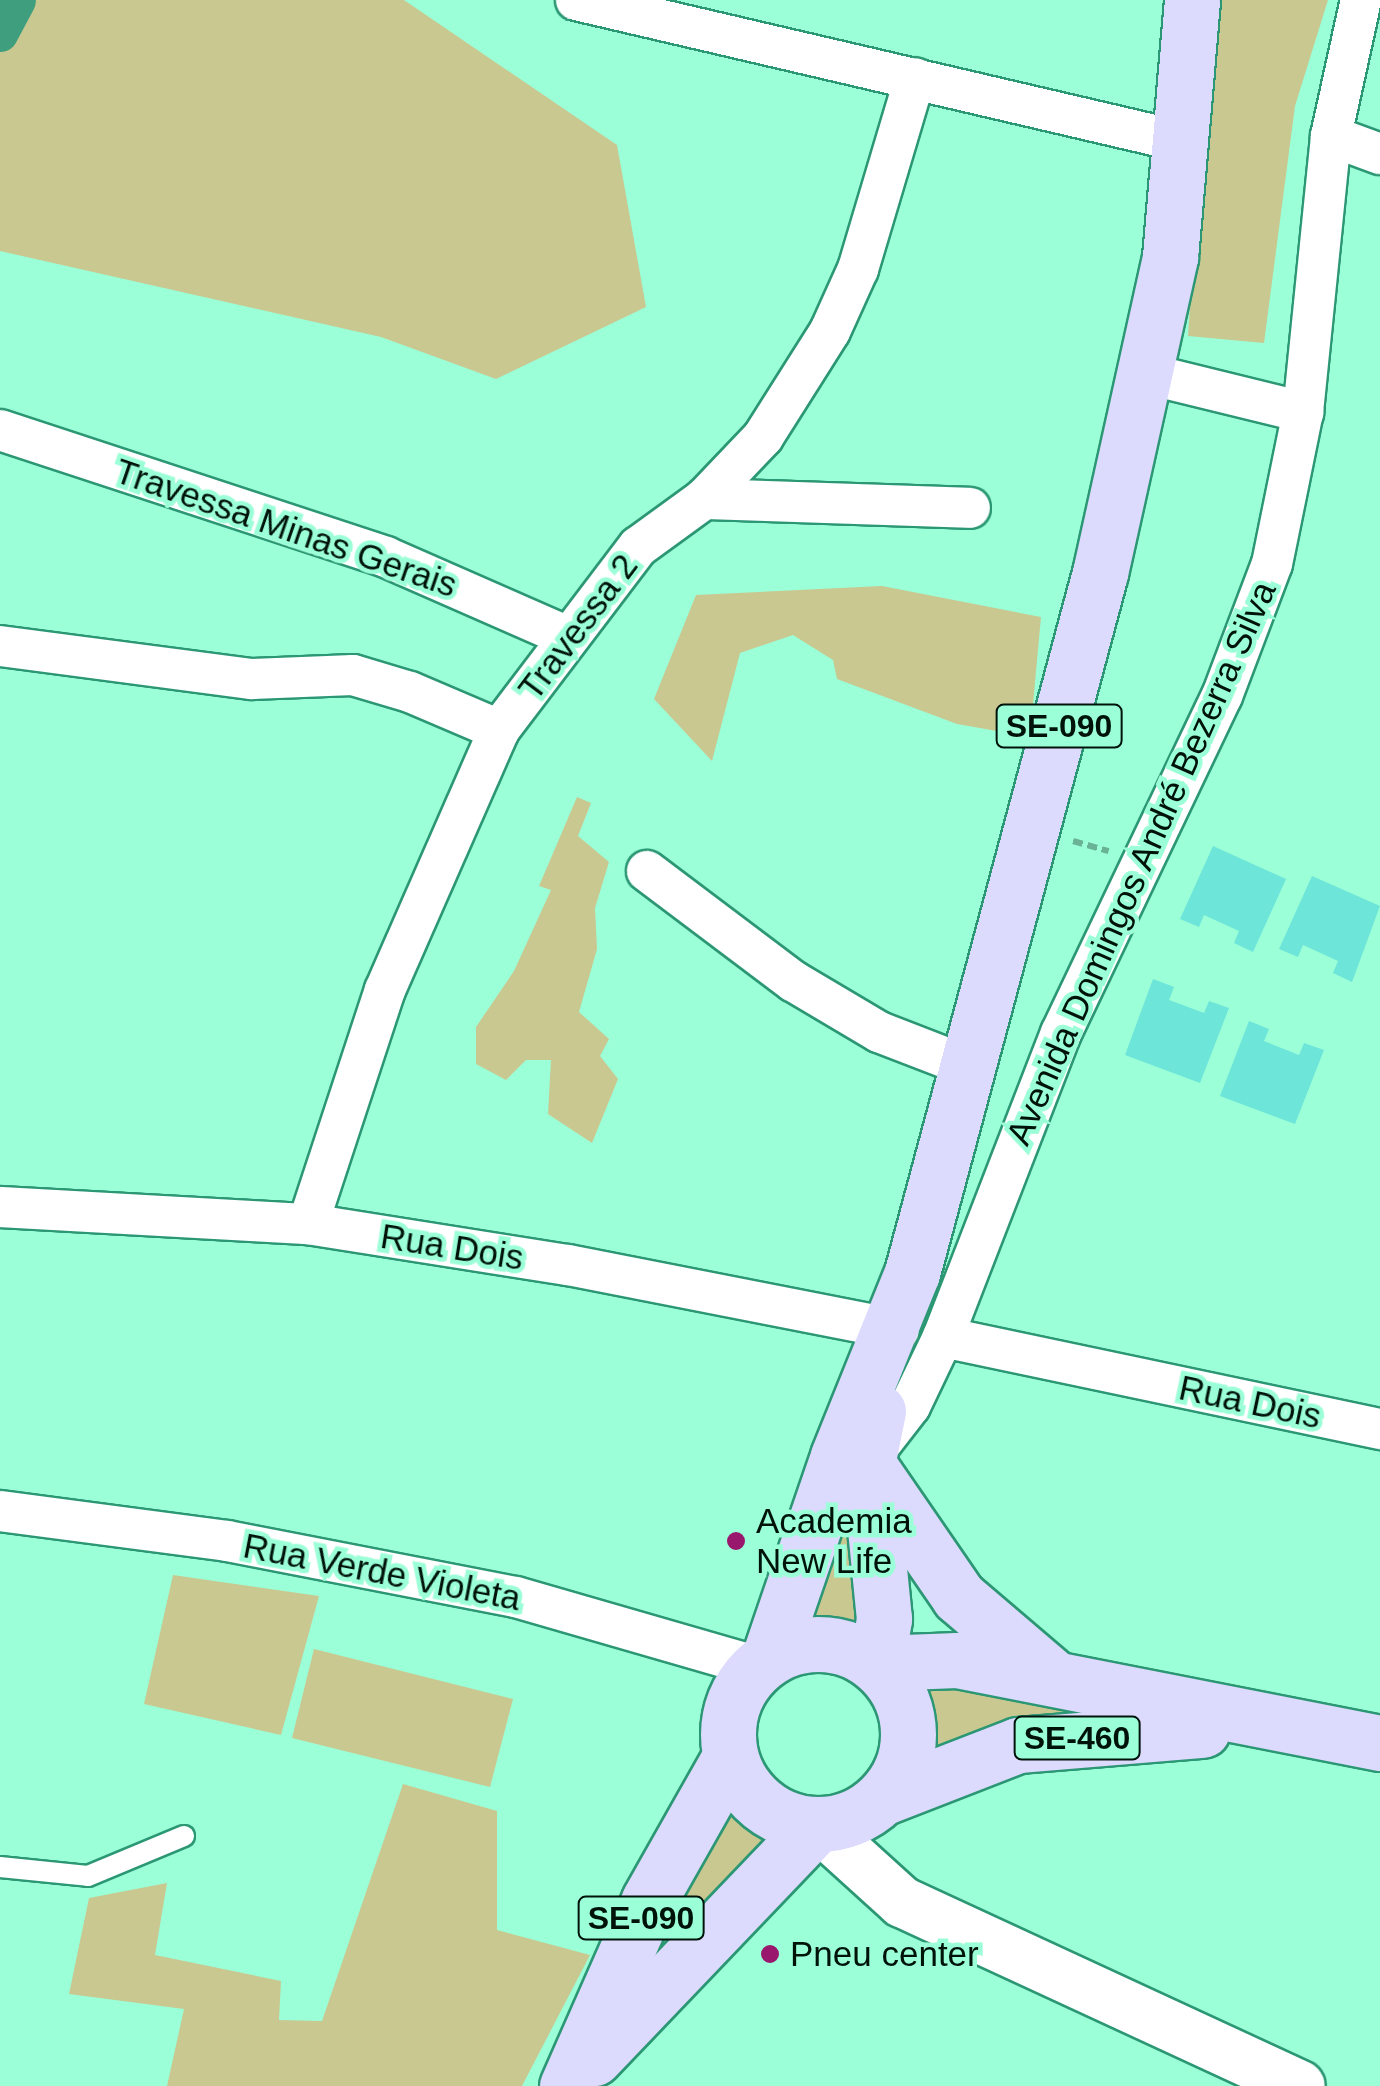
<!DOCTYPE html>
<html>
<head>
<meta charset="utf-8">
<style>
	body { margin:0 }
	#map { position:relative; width:1380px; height:2086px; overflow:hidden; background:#9bffd7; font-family:Arial,sans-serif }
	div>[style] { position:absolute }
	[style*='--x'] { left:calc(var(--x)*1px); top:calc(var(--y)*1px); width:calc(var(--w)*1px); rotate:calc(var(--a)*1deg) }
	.green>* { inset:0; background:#c9c891 }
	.canal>* { height:35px; margin:-17.5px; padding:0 17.5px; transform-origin:17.5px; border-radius:17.5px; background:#3e9e7d }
	.building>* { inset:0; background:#6de5d9 }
	.path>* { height:6px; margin-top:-3px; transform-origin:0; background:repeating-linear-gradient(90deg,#69b295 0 10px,transparent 0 15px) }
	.roads { filter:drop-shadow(2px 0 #2c9774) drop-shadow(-2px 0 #2c9774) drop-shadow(0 2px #2c9774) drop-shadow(0 -2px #2c9774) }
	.service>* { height:20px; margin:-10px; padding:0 10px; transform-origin:10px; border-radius:10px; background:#fff }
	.minor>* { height:40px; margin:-20px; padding:0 20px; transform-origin:20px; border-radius:20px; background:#fff }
	.tertiary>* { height:50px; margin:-25px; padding:0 25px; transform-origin:25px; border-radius:25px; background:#fff }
	.primary>* { height:55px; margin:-27.5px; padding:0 27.5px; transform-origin:27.5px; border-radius:27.5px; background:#dcdafd }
	.primary>.ring { margin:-27.5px; padding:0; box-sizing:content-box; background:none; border:55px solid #dcdafd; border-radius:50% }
	.dots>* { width:28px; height:28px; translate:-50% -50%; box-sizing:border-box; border:5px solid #9bffd7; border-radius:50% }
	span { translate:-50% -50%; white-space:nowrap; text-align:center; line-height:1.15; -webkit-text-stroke:9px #9bffd7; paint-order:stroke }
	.shield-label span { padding:2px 8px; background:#9bffd7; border:2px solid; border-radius:8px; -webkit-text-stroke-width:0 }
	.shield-label { font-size:32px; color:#00130b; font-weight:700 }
	.street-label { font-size:35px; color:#00130b }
	.poi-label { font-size:35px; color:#00130b }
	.left { translate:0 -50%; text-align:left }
</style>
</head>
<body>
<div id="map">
	<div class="green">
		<div style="clip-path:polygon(0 0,404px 0,617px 145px,646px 307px,496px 379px,381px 337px,0 251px)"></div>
		<div style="clip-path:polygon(1210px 0,1328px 0,1295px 106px,1264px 343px,1188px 336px)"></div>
		<div style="clip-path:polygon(882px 586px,1041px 617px,1030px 737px,957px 724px,837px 679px,833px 660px,793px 635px,740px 653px,712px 761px,654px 699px,696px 595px)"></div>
		<div style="clip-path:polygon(577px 797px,591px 803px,578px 836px,609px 862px,595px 908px,597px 949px,579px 1012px,609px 1039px,600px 1056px,618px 1079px,592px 1143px,548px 1114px,551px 1060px,526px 1060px,506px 1080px,476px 1064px,476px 1027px,514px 971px,551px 890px,539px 886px)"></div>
		<div style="clip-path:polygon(864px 1484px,902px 1639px,843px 1631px,793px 1634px)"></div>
		<div style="clip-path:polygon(173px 1575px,319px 1596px,281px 1735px,144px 1704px)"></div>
		<div style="clip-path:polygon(314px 1649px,513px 1699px,490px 1787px,292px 1738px)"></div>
		<div style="clip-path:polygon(901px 1673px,1162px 1705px,913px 1778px,918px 1720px)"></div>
		<div style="clip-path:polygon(403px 1784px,497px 1811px,497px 1930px,590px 1955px,522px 2086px,167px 2086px,184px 2009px,69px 1994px,89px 1898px,167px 1883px,155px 1955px,281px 1981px,279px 2020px,322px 2021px)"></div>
		<div style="clip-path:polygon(726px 1792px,758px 1835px,794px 1846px,633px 2008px)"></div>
	</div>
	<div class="canal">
		<div style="--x:0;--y:34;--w:38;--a:-62"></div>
	</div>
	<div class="building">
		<div style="clip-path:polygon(1213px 846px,1286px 879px,1253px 952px,1234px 943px,1239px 931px,1204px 915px,1199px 927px,1180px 919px)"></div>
		<div style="clip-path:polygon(1312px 876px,1380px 906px,1352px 982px,1333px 973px,1338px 961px,1303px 945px,1298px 957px,1279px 949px)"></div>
		<div style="clip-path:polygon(1153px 979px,1174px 987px,1169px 1000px,1204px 1013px,1209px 1001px,1229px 1008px,1200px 1083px,1125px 1055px)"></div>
		<div style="clip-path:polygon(1249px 1021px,1269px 1029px,1264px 1041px,1299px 1055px,1304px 1043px,1324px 1050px,1295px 1124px,1220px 1096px)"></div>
	</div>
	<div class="path">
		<div style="--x:1073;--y:841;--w:37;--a:16"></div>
	</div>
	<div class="roads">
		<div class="service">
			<div style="--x:0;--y:1867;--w:88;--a:5.8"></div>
			<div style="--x:88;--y:1876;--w:104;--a:-22.6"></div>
		</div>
		<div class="minor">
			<div style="--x:576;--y:0;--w:624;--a:13.15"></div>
			<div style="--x:1331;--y:136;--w:52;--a:20.2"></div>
			<div style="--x:1148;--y:374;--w:160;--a:13.8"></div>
			<div style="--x:0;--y:430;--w:406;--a:18.2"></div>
			<div style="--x:386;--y:557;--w:199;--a:23.7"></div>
			<div style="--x:704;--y:499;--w:266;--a:1.9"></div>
			<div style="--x:0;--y:646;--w:254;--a:7.5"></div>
			<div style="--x:252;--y:679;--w:101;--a:-2.3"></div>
			<div style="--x:353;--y:675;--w:59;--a:16.6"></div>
			<div style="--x:410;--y:692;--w:97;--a:23.1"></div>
			<div style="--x:647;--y:871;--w:183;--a:37"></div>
			<div style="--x:793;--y:981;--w:100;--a:30.7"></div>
			<div style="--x:879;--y:1032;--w:94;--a:21.1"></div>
			<div style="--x:0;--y:1207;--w:308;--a:3.2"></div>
			<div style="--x:308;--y:1224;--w:263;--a:9"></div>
			<div style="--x:568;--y:1265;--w:337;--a:11.1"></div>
			<div style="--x:308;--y:1224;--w:246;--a:-71.8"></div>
			<div style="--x:385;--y:990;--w:284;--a:-66.3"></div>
			<div style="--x:499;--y:730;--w:230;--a:-52.8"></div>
			<div style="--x:638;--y:547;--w:82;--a:-36"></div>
			<div style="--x:704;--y:499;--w:86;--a:-46.4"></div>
			<div style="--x:763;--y:437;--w:125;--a:-57.7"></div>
			<div style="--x:830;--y:331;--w:68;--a:-65.7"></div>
			<div style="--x:858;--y:269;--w:199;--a:-73.4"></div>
			<div style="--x:943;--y:1337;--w:447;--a:11.9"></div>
			<div style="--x:872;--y:1455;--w:62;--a:-52.2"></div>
			<div style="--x:910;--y:1406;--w:76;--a:-64.4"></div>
			<div style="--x:943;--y:1337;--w:326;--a:-68.8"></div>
			<div style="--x:1061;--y:1033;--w:373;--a:-64.5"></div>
			<div style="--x:1222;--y:696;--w:141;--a:-69.3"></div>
			<div style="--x:1272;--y:564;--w:155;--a:-78.5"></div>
			<div style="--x:1303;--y:412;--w:277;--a:-84.2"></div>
			<div style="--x:1331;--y:136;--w:139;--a:-77.6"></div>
			<div style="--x:0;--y:1511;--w:229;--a:7.5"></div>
			<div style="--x:227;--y:1541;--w:294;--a:11"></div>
			<div style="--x:516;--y:1597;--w:252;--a:16.1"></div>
		</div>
		<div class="tertiary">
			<div style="--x:817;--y:1825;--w:115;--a:42.2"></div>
			<div style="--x:902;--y:1902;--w:438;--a:24.8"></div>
		</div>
		<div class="primary">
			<div style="--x:871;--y:1469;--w:155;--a:55.5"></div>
			<div style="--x:959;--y:1597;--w:118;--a:40.5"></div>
			<div class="ring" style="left:728px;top:1644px;width:125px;height:125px"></div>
			<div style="--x:769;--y:1658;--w:213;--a:-71.1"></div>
			<div style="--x:838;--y:1456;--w:197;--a:-68"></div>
			<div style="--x:912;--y:1273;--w:725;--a:-74.97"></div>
			<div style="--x:1100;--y:573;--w:324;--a:-77.5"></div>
			<div style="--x:1170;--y:257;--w:258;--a:-85.1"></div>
			<div style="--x:876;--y:1665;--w:47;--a:-80.1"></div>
			<div style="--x:884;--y:1619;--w:160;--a:-95.7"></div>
			<div style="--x:868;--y:1460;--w:50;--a:-78.5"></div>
			<div style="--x:886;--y:1674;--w:22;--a:-32"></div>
			<div style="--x:905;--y:1662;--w:52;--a:-2.2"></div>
			<div style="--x:957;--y:1660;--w:431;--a:11.1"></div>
			<div style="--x:884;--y:1797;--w:144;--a:-21.2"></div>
			<div style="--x:1018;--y:1745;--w:185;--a:-4.7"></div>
			<div style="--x:594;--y:2058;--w:323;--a:-46.3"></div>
			<div style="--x:567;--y:2086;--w:203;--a:-66.2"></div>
			<div style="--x:649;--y:1900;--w:164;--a:-60.5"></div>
		</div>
	</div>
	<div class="dots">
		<div style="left:736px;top:1541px;background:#99176c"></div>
		<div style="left:770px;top:1954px;background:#99176c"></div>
	</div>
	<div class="shield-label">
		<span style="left:1059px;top:726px">SE-090</span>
		<span style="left:1077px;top:1738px">SE-460</span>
		<span style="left:641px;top:1918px">SE-090</span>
	</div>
	<div class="street-label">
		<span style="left:286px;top:528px;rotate:19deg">Travessa Minas Gerais</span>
		<span style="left:578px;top:627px;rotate:-53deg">Travessa 2</span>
		<span style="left:1141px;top:863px;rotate:-66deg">Avenida Domingos André Bezerra Silva</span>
		<span style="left:452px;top:1247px;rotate:9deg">Rua Dois</span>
		<span style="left:1250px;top:1402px;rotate:12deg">Rua Dois</span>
		<span style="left:382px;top:1572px;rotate:11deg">Rua Verde Violeta</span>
	</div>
	<div class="poi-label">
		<span class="left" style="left:756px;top:1541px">Academia<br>New Life</span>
		<span class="left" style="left:790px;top:1954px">Pneu center</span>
	</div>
</div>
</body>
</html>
